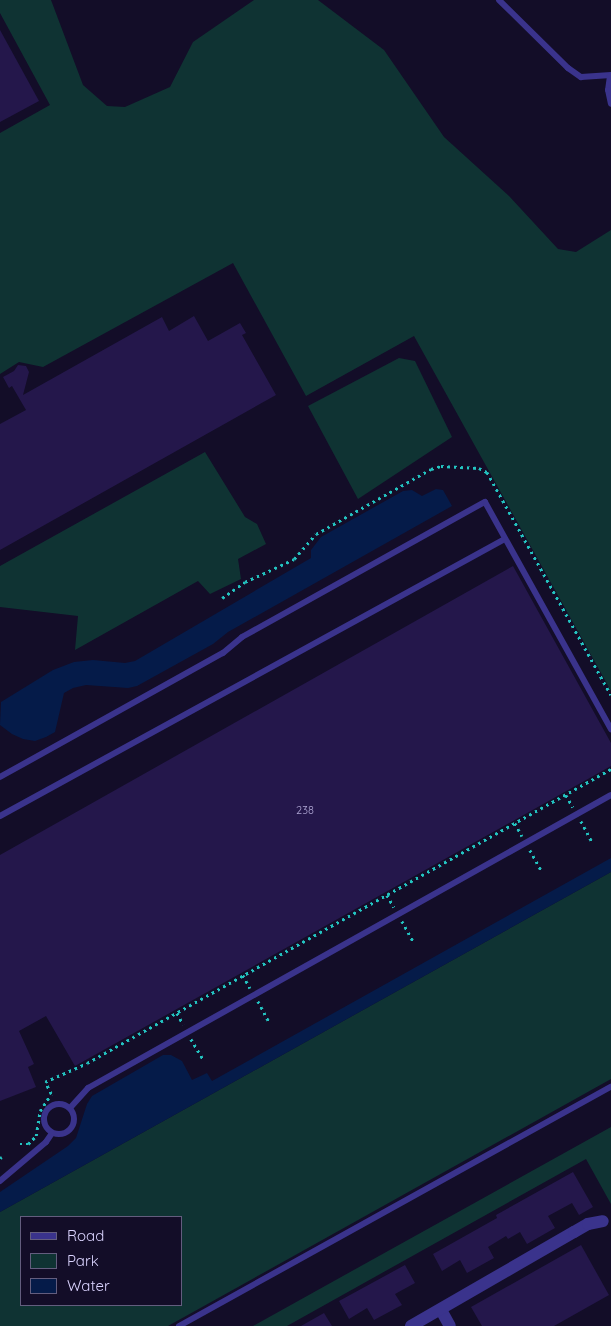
<!DOCTYPE html>
<html>
<head>
<meta charset="utf-8">
<style>
  body { margin:0 }
  #map { position:relative; width:611px; height:1326px; overflow:hidden; background:#130d28; font-family:Quicksand,sans-serif }
  div>[style] { position:absolute }
  .green>* { inset:0; background:#0f3333 }
  .water>* { inset:0; background:#051b49 }
  .building>* { inset:0; background:#24174b }
  .path>* { height:2.5px; margin-top:-1.25px; transform-origin:0; background:repeating-linear-gradient(90deg,#23c4c1 0 2.5px,transparent 0 6.5px) }
  .service>* { height:6px; margin:-3px; padding:0 3px; transform-origin:3px; border-radius:3px; background:#3a338c }
  .service>.ring { margin:-3px; padding:0; box-sizing:content-box; background:none; border:6px solid #3a338c; border-radius:50% }
  .minor>* { height:12px; margin:-6px; padding:0 6px; transform-origin:6px; border-radius:6px; background:#3a338c }
  span { translate:-50% -50%; white-space:nowrap; text-align:center; line-height:1.15; -webkit-text-stroke:5px #130d28; paint-order:stroke }
  .number-label { font-size:11px; color:#ada5d2 }
  .number-label span { -webkit-text-stroke-width:0 }
  .legend { position:absolute; left:20px; top:1216px; width:162px; height:90px; box-sizing:border-box; background:#130d28; border:1px solid #635d7e; margin:0; padding:6px 9px; list-style:none; font-size:15px; color:#dbd4ff }
  .legend li { display:flex; align-items:center; gap:10px; height:25px }
  .legend b { width:25px; border:1px solid #635d7e }
</style>
</head>
<body>
<div id="map">
  <div class="green">
    <div style="clip-path:polygon(0 0,51px 0,83px 85px,107px 106px,125px 107px,170px 87px,193px 42px,254px 0,318px 0,384px 50px,444px 137px,509px 196px,558px 249px,576px 252px,611px 230px,611px 691px,414px 336px,306px 396px,233px 263px,43px 367px,19px 362px,0 374px,0 133px,50px 105px,0 13px)"></div>
    <div style="clip-path:polygon(399px 358px,415px 361px,452px 437px,358px 499px,308px 406px)"></div>
    <div style="clip-path:polygon(205px 452px,245px 517px,257px 524px,266px 544px,238px 559px,241px 579px,210px 594px,198px 581px,75px 650px,78px 616px,0 607px,0 566px)"></div>
    <div style="clip-path:polygon(evenodd,611px 872px,611px 1079px,168px 1326px,0 1326px,0 1212px,611px 872px,21px 1217px,181px 1217px,181px 1305px,21px 1305px,21px 1217px)"></div>
    <div style="clip-path:polygon(611px 1127px,611px 1204px,586px 1159px,287px 1326px,253px 1326px)"></div>
  </div>
  <div class="water">
    <div style="clip-path:polygon(436px 489px,443px 490px,452px 506px,228px 632px,213px 644px,137px 686px,128px 688px,86px 685px,73px 688px,64px 693px,55px 732px,46px 737px,35px 741px,23px 739px,12px 734px,0 725px,1px 702px,53px 670px,74px 662px,93px 660px,125px 663px,135px 661px,311px 558px,311px 550px,321px 537px,403px 491px,412px 490px,422px 496px)"></div>
    <div style="clip-path:polygon(611px 858px,611px 872px,0 1212px,0 1192px,68px 1146px,76px 1138px,87px 1104px,92px 1096px,163px 1055px,171px 1055px,182px 1061px,192px 1080px,207px 1073px,212px 1081px)"></div>
  </div>
  <div class="building">
    <div style="clip-path:polygon(0 30px,39px 101px,0 122px)"></div>
    <div style="clip-path:polygon(194px 316px,208px 341px,240px 323px,246px 333px,242px 335px,276px 395px,0 550px,0 424px,26px 410px,12px 386px,9px 388px,3px 377px,14px 371px,18px 365px,26px 366px,29px 372px,23px 395px,162px 317px,169px 331px)"></div>
    <div style="clip-path:polygon(513px 566px,611px 743px,611px 766px,75px 1066px,46px 1016px,19px 1031px,34px 1064px,28px 1067px,36px 1087px,0 1101px,0 855px)"></div>
    <div style="clip-path:polygon(573px 1172px,593px 1207px,579px 1215px,572px 1203px,548px 1216px,555px 1228px,527px 1244px,520px 1232px,508px 1239px,506px 1236px,488px 1247px,494px 1258px,467px 1273px,460px 1260px,442px 1271px,433px 1254px,497px 1218px,496px 1215px)"></div>
    <div style="clip-path:polygon(581px 1245px,609px 1295px,554px 1326px,482px 1326px,471px 1307px)"></div>
    <div style="clip-path:polygon(405px 1265px,415px 1283px,395px 1294px,402px 1305px,374px 1320px,367px 1308px,349px 1319px,339px 1301px)"></div>
    <div style="clip-path:polygon(324px 1313px,332px 1326px,301px 1326px)"></div>
  </div>
  <div class="path">
    <div style="left:222px;top:598px;width:28px;rotate:-35deg"></div>
    <div style="left:245px;top:582px;width:54px;rotate:-25.1deg"></div>
    <div style="left:294px;top:559px;width:33px;rotate:-49deg"></div>
    <div style="left:316px;top:534px;width:132px;rotate:-29.5deg"></div>
    <div style="left:431px;top:469px;width:10px;rotate:-17deg"></div>
    <div style="left:441px;top:466px;width:38px;rotate:3deg"></div>
    <div style="left:479px;top:468px;width:9px;rotate:27deg"></div>
    <div style="left:487px;top:472px;width:255px;rotate:60.9deg"></div>
    <div style="left:566px;top:795px;width:14px;rotate:60deg"></div>
    <div style="left:581px;top:821px;width:24px;rotate:62deg"></div>
    <div style="left:515px;top:823px;width:15px;rotate:62deg"></div>
    <div style="left:530px;top:850px;width:23px;rotate:61deg"></div>
    <div style="left:387px;top:895px;width:14px;rotate:60deg"></div>
    <div style="left:402px;top:921px;width:23px;rotate:61deg"></div>
    <div style="left:243px;top:975px;width:15px;rotate:62deg"></div>
    <div style="left:258px;top:1001px;width:24px;rotate:62deg"></div>
    <div style="left:177px;top:1013px;width:13px;rotate:61deg"></div>
    <div style="left:191px;top:1039px;width:23px;rotate:59deg"></div>
    <div style="left:20px;top:1144px;width:8px"></div>
    <div style="left:28px;top:1144px;width:11px;rotate:-45deg"></div>
    <div style="left:36px;top:1136px;width:25px;rotate:-81deg"></div>
    <div style="left:40px;top:1111px;width:20px;rotate:-57deg"></div>
    <div style="left:51px;top:1094px;width:13px;rotate:-117deg"></div>
    <div style="left:45px;top:1082px;width:46px;rotate:-24.3deg"></div>
    <div style="left:87px;top:1063px;width:601px;rotate:-29.3deg"></div>
    <div style="left:0;top:1158px;width:2px;rotate:-27deg"></div>
  </div>
  <div class="service">
    <div style="left:499px;top:0;width:97px;rotate:44.6deg"></div>
    <div style="left:568px;top:68px;width:16px;rotate:35deg"></div>
    <div style="left:581px;top:77px;width:30px;rotate:-4deg"></div>
    <div style="left:610px;top:76px;width:14px;rotate:98deg"></div>
    <div style="left:608px;top:90px;width:14px;rotate:78deg"></div>
    <div style="left:0;top:777px;width:255px;rotate:-29.1deg"></div>
    <div style="left:223px;top:653px;width:25px;rotate:-40deg"></div>
    <div style="left:242px;top:637px;width:278px;rotate:-29.1deg"></div>
    <div style="left:485px;top:502px;width:260px;rotate:61deg"></div>
    <div style="left:0;top:816px;width:576px;rotate:-28.75deg"></div>
    <div class="ring" style="left:44px;top:1104px;width:24px;height:24px"></div>
    <div style="left:70px;top:1108px;width:27px;rotate:-48deg"></div>
    <div style="left:88px;top:1088px;width:599px;rotate:-29.26deg"></div>
    <div style="left:0;top:1181px;width:60px;rotate:-40.3deg"></div>
    <div style="left:46px;top:1142px;width:11px;rotate:-56deg"></div>
    <div style="left:179px;top:1326px;width:494px;rotate:-29deg"></div>
  </div>
  <div class="minor">
    <div style="left:441px;top:1310px;width:18px;rotate:61deg"></div>
    <div style="left:411px;top:1326px;width:188px;rotate:-30deg"></div>
    <div style="left:574px;top:1232px;width:16px;rotate:-30deg"></div>
    <div style="left:588px;top:1224px;width:15px;rotate:-11deg"></div>
  </div>
  <div class="number-label">
    <span style="left:305px;top:810px">238</span>
  </div>
  <ul class="legend">
  <li><b style="height:6px;background:#3a338c"></b>Road</li>
  <li><b style="height:14px;background:#0f3333"></b>Park</li>
  <li><b style="height:14px;background:#051b49"></b>Water</li>
  </ul>
</div>
</body>
</html>
